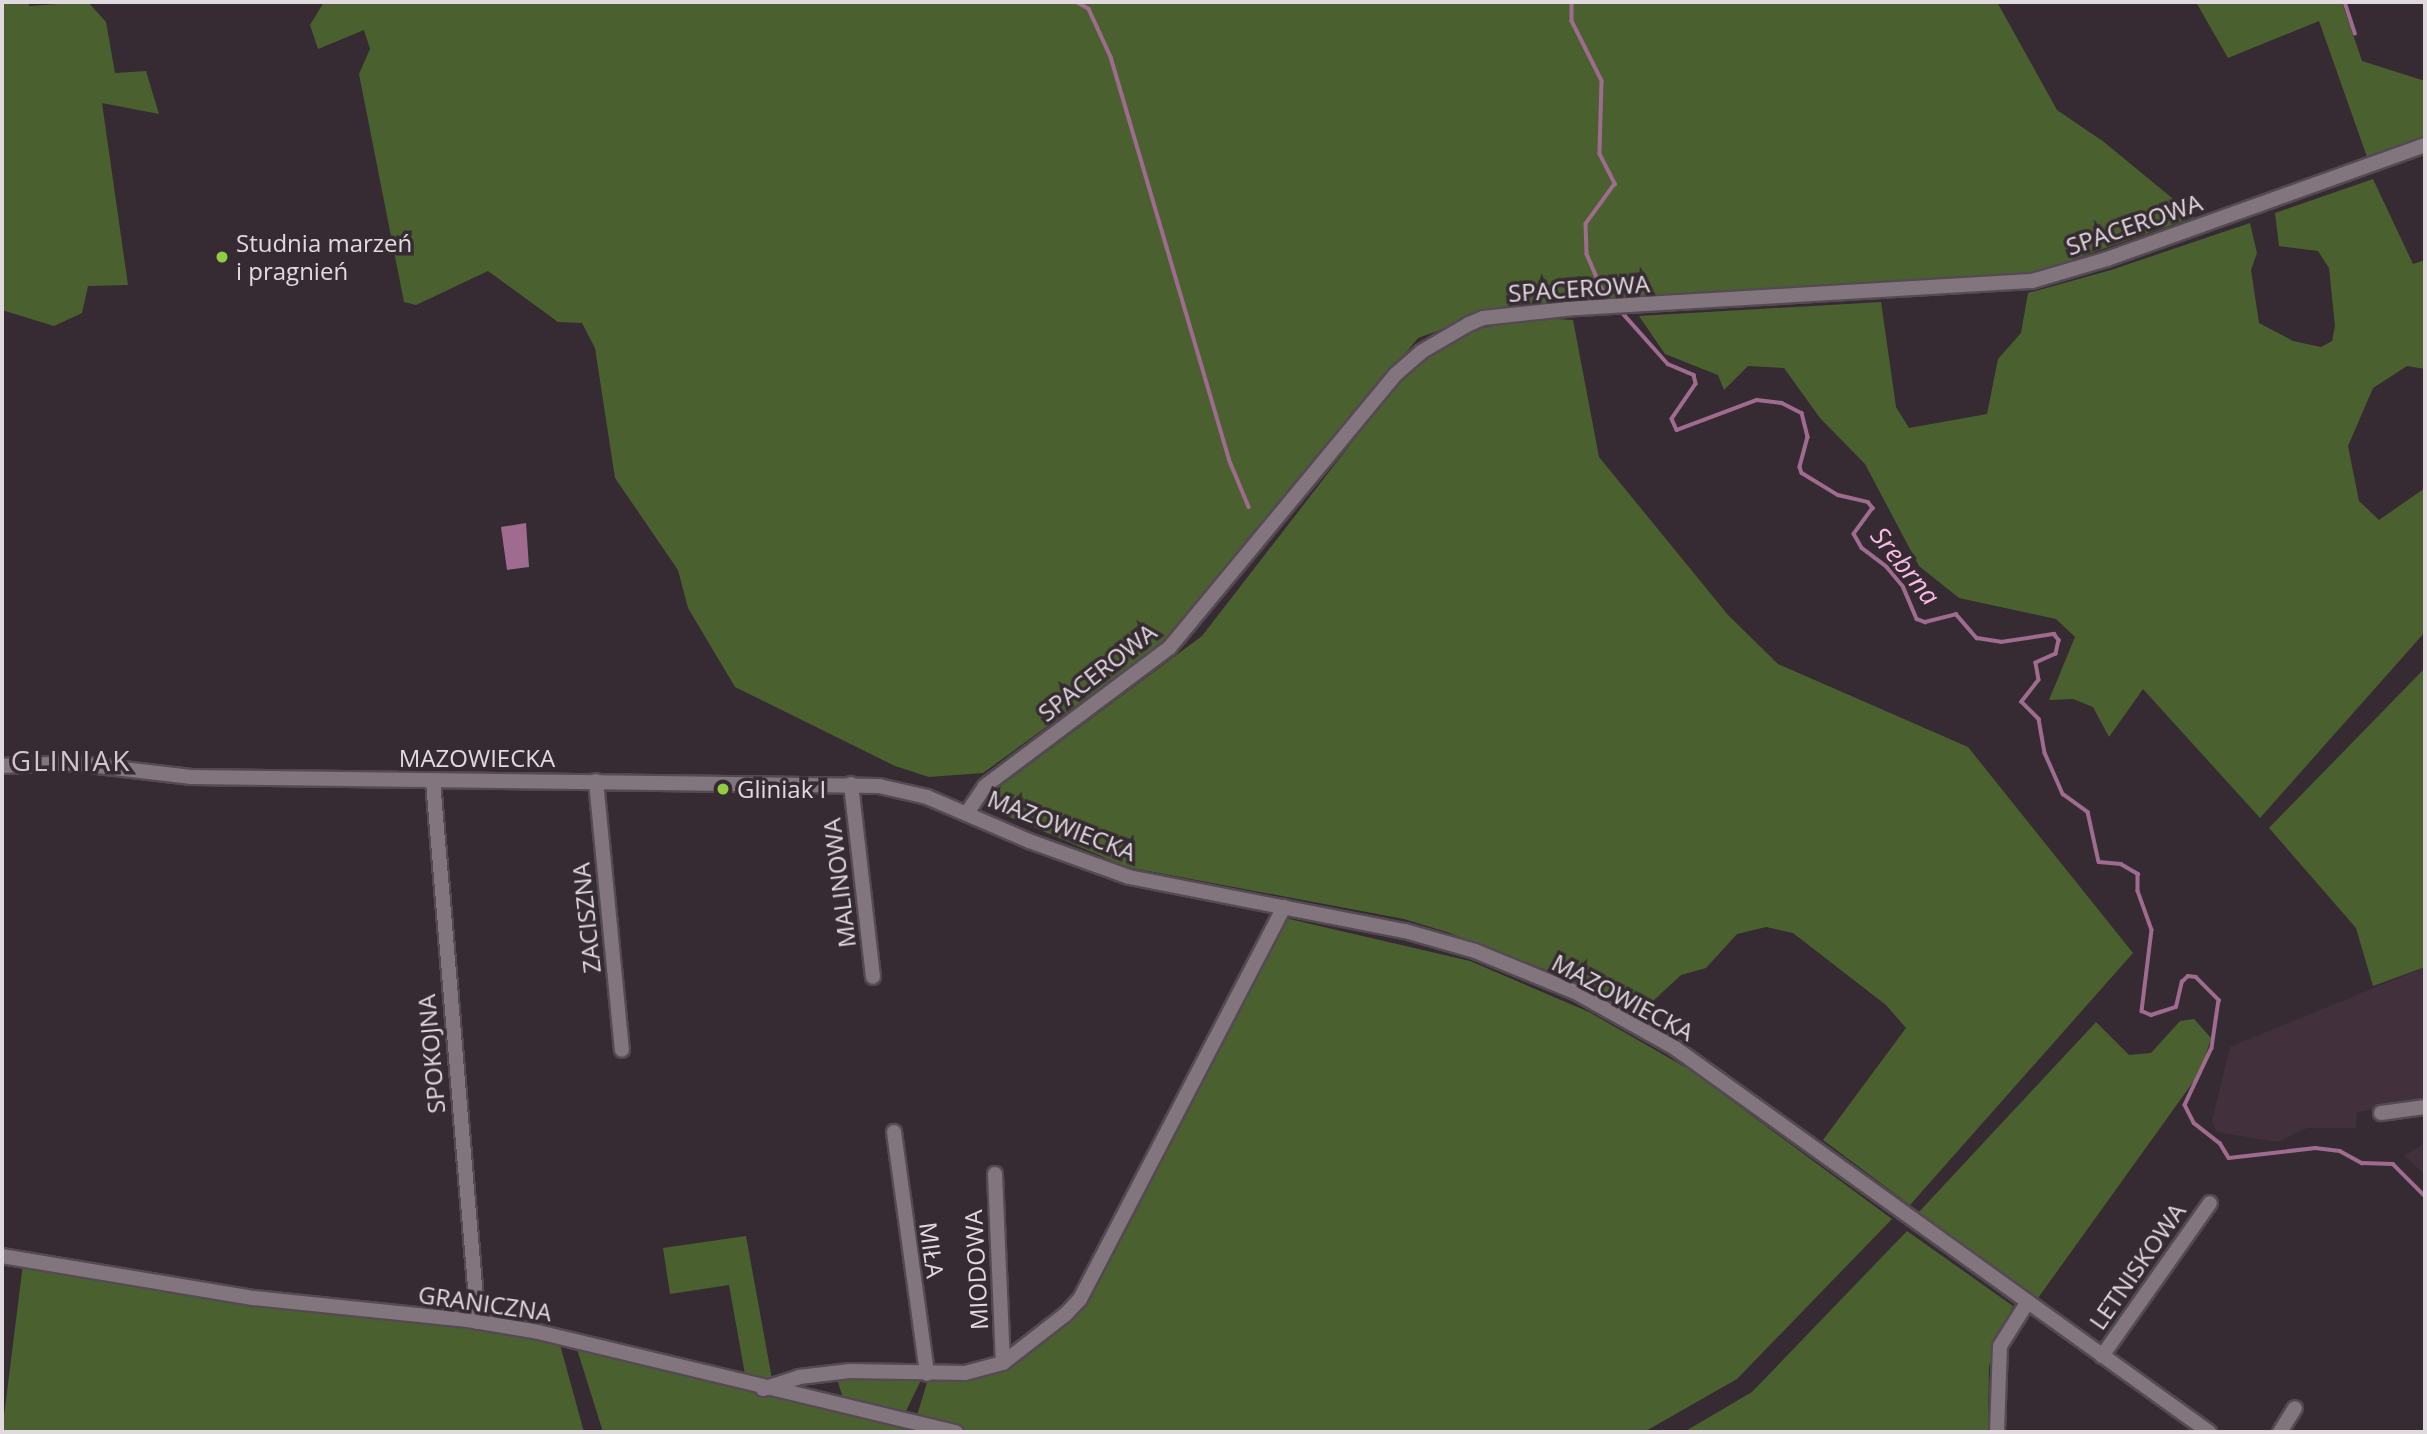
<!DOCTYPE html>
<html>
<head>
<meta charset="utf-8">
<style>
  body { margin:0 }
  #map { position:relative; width:2427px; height:1434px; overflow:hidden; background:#362b32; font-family:"Open Sans",sans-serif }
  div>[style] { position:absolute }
  .built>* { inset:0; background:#42313d }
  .forest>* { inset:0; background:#4a612f }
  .water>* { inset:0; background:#9f6c8f }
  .stream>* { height:3.5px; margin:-1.75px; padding:0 1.75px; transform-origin:1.75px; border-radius:1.75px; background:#9f6c8f }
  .roads { filter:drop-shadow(2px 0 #544a51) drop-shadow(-2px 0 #544a51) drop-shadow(0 2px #544a51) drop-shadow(0 -2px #544a51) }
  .street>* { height:14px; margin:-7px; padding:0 7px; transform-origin:7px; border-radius:7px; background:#82757e }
  .dots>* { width:19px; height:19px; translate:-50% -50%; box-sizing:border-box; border:4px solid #362b32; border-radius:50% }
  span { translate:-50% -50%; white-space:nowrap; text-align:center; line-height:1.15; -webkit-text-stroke:7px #362b32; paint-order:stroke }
  .street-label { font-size:24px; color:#e0d9de }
  .poi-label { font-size:24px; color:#e0d9de }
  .left { translate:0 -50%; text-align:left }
  .water-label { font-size:26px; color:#f9bbe5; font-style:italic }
  .quarter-label { font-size:28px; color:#d2c4cd; letter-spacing:2px }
  .frame { position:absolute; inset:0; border:4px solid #e0d9de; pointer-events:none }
</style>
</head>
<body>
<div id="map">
  <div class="built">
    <div style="clip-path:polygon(2425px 967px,2425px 1102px,2357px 1112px,2356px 1128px,2307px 1128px,2277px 1142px,2217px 1132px,2212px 1121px,2230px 1047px)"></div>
    <div style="clip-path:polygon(2425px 1143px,2425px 1175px,2404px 1156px)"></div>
  </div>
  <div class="forest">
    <div style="clip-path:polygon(2px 2px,29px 2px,29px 6px,88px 2px,106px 22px,115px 73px,146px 71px,159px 114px,102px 103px,128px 285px,88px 286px,82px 313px,54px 326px,2px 310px)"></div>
    <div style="clip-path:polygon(324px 2px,1997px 2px,2057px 110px,2104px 142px,2195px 217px,2031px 274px,1509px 305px,1418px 338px,1164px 642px,983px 773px,929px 777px,895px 766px,735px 687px,688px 608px,678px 570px,615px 478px,595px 348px,582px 323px,558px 322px,488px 271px,416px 305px,404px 302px,359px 74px,370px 49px,364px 30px,318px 49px,310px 25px)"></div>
    <div style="clip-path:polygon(2196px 2px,2342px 2px,2362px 61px,2425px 81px,2425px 139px,2367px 157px,2319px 21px,2228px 58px)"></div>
    <div style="clip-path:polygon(2373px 179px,2413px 264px,2425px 260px,2425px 369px,2407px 366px,2373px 388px,2348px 446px,2359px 501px,2379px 520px,2425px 488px,2425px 632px,2260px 818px,2143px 689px,2109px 737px,2093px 707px,2073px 699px,2049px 700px,2075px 637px,2056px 619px,1959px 598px,1919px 566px,1865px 464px,1820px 418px,1784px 368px,1748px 366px,1724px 390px,1718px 375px,1665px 354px,1639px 316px,1881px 302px,1896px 407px,1909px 428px,1987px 414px,1998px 359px,2021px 333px,2028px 293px,2111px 270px,2250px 223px,2257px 253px,2251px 270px,2259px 323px,2293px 341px,2321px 347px,2332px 341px,2335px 326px,2329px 268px,2318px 251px,2279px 246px,2275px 213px)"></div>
    <div style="clip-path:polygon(1538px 318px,1573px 320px,1599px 457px,1728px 615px,1778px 664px,1968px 747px,2133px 953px,1910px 1205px,1823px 1140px,1906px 1028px,1886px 1005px,1793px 933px,1766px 927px,1737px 934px,1706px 968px,1681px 975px,1641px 1012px,1581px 983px,1447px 932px,1404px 919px,1127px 867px,993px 810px,1001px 786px,1202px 636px,1404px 375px,1466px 331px)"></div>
    <div style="clip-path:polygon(2425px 668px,2425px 967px,2373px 986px,2356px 928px,2269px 828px)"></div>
    <div style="clip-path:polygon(1285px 918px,1470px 961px,1589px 1012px,1690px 1070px,1892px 1219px,1737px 1379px,1644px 1432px,962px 1432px,916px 1419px,928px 1379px,964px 1376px,1059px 1326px)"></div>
    <div style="clip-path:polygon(2194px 1019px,2211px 1038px,2201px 1071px,2038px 1298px,1918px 1213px,2096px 1022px,2129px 1055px,2151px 1053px,2180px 1021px)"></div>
    <div style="clip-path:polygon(1907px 1231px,2013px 1306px,1989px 1366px,1988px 1432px,1684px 1432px,1752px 1392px)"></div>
    <div style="clip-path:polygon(746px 1236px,772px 1379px,746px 1380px,729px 1285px,670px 1294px,663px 1248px)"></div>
    <div style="clip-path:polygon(23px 1264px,559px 1341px,584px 1432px,2px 1432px)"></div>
    <div style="clip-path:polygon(576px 1346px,749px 1390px,935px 1432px,603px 1432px)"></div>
    <div style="clip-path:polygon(836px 1376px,922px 1378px,906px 1411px,843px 1398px)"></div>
  </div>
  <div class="water">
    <div style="clip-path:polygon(526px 523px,529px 567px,507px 570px,501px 527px)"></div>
  </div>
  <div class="stream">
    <div style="left:1077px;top:2px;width:14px;rotate:30deg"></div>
    <div style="left:1089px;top:9px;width:53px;rotate:65.4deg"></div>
    <div style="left:1111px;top:57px;width:419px;rotate:73.6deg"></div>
    <div style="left:1229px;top:459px;width:52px;rotate:67.4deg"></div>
    <div style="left:1572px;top:2px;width:19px;rotate:90deg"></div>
    <div style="left:1572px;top:21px;width:67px;rotate:63.4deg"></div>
    <div style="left:1602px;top:81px;width:73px;rotate:91.6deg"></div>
    <div style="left:1600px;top:154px;width:34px;rotate:63deg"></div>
    <div style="left:1615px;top:184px;width:49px;rotate:125.9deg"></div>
    <div style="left:1586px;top:224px;width:30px;rotate:88deg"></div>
    <div style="left:1587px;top:254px;width:38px;rotate:67deg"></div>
    <div style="left:1602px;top:289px;width:16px;rotate:50deg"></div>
    <div style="left:2345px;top:2px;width:33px;rotate:72deg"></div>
    <div style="left:1619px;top:309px;width:74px;rotate:48.3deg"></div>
    <div style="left:1668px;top:364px;width:28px;rotate:23deg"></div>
    <div style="left:1694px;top:375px;width:9px;rotate:77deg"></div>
    <div style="left:1696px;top:384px;width:42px;rotate:124.4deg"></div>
    <div style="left:1672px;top:419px;width:12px;rotate:66deg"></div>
    <div style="left:1677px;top:430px;width:85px;rotate:-20.6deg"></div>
    <div style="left:1757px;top:400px;width:25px;rotate:7deg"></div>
    <div style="left:1782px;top:403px;width:22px;rotate:27deg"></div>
    <div style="left:1802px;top:413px;width:25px;rotate:76deg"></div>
    <div style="left:1808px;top:437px;width:31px;rotate:105deg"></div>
    <div style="left:1800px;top:467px;width:6px;rotate:72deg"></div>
    <div style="left:1802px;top:473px;width:42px;rotate:31.4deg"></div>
    <div style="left:1838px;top:495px;width:31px;rotate:13deg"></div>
    <div style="left:1868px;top:502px;width:8px;rotate:50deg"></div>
    <div style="left:1873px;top:508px;width:32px;rotate:126deg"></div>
    <div style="left:1854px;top:534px;width:16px;rotate:60deg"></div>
    <div style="left:1862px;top:548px;width:31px;rotate:37deg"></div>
    <div style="left:1887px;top:567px;width:25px;rotate:50deg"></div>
    <div style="left:1903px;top:586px;width:36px;rotate:67deg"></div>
    <div style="left:1917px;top:619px;width:9px;rotate:21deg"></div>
    <div style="left:1925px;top:622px;width:32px;rotate:-14deg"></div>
    <div style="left:1956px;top:614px;width:32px;rotate:49deg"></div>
    <div style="left:1977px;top:638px;width:24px;rotate:9deg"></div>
    <div style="left:2001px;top:642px;width:54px;rotate:-8.6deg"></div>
    <div style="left:2054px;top:634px;width:8px;rotate:50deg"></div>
    <div style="left:2059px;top:640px;width:14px;rotate:102deg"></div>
    <div style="left:2056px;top:654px;width:22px;rotate:156deg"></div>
    <div style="left:2036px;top:663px;width:17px;rotate:80deg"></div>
    <div style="left:2039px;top:680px;width:28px;rotate:128deg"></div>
    <div style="left:2022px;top:702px;width:24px;rotate:45deg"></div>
    <div style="left:2039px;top:719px;width:35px;rotate:80deg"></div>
    <div style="left:2045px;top:753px;width:45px;rotate:66.3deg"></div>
    <div style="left:2063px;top:794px;width:31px;rotate:36deg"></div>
    <div style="left:2088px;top:812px;width:51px;rotate:77.6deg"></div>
    <div style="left:2099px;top:862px;width:22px;rotate:5deg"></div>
    <div style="left:2121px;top:864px;width:20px;rotate:30deg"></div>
    <div style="left:2138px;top:874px;width:17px;rotate:90deg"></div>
    <div style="left:2138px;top:891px;width:41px;rotate:70.3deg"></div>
    <div style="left:2152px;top:930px;width:82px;rotate:97deg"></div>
    <div style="left:2142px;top:1011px;width:10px;rotate:24deg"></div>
    <div style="left:2151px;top:1015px;width:26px;rotate:-18deg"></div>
    <div style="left:2176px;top:1007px;width:26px;rotate:-77deg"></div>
    <div style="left:2182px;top:982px;width:8px;rotate:-45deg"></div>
    <div style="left:2188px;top:976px;width:8px;rotate:7deg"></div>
    <div style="left:2196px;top:977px;width:33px;rotate:45deg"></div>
    <div style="left:2219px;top:1000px;width:49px;rotate:98.3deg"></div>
    <div style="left:2212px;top:1048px;width:63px;rotate:115.3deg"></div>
    <div style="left:2185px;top:1105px;width:20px;rotate:63deg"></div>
    <div style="left:2194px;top:1123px;width:33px;rotate:38deg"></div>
    <div style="left:2220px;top:1143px;width:17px;rotate:59deg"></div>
    <div style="left:2229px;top:1158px;width:87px;rotate:-6.6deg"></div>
    <div style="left:2315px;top:1148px;width:25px;rotate:7deg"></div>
    <div style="left:2340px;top:1151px;width:25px;rotate:29deg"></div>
    <div style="left:2362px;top:1163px;width:31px;rotate:2deg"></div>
    <div style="left:2393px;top:1164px;width:45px;rotate:45deg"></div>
  </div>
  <div class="roads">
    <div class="street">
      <div style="left:2px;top:766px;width:70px;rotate:-2.5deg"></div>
      <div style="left:72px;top:763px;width:120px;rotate:6.7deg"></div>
      <div style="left:191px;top:777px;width:688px;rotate:0.75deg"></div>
      <div style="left:879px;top:786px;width:49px;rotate:12.9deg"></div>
      <div style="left:927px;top:797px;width:111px;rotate:23.3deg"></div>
      <div style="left:1029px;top:841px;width:106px;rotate:19.8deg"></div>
      <div style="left:1129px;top:877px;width:281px;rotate:11.1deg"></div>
      <div style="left:1405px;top:931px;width:73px;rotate:15.9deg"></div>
      <div style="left:1475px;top:951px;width:108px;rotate:22.3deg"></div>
      <div style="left:1575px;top:992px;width:115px;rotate:29.2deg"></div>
      <div style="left:1675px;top:1048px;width:658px;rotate:35.72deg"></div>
      <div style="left:433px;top:781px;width:543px;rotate:85.25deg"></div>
      <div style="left:596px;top:781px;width:270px;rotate:84.5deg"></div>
      <div style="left:851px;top:784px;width:194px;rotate:83.5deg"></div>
      <div style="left:967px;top:813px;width:32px;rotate:-56deg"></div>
      <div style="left:985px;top:786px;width:231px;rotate:-36.9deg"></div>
      <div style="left:1170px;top:647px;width:354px;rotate:-50.4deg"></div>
      <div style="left:1396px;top:374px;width:33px;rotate:-41deg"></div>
      <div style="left:1421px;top:352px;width:56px;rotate:-30.3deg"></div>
      <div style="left:1469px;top:324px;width:15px;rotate:-23deg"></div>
      <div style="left:1483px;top:318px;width:95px;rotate:-6.1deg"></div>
      <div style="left:1577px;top:308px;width:456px;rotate:-3.4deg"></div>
      <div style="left:2032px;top:281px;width:78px;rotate:-16.3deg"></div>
      <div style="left:2107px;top:259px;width:338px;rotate:-19.7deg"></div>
      <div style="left:2381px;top:1113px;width:44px;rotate:-7.8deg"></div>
      <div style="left:894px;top:1132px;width:244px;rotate:82.2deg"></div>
      <div style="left:995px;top:1174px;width:189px;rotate:87.6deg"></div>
      <div style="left:2px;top:1256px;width:255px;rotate:9.5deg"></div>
      <div style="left:254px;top:1298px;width:215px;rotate:5.9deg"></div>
      <div style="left:468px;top:1320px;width:71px;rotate:9.7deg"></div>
      <div style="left:538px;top:1332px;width:430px;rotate:13.5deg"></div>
      <div style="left:2102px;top:1356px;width:187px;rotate:-54.8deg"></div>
      <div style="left:763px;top:1389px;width:38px;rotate:-18deg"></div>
      <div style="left:799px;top:1377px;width:51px;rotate:-6.7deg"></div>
      <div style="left:850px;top:1371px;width:115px;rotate:1deg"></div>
      <div style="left:965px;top:1373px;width:39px;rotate:-15deg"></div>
      <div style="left:1003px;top:1363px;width:80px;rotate:-37.9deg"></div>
      <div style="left:1066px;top:1314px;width:21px;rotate:-47deg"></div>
      <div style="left:1080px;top:1299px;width:442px;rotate:-62.5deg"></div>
      <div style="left:1997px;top:1432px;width:86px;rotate:-88deg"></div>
      <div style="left:2000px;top:1346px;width:51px;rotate:-57.9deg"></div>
      <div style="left:2280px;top:1432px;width:28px;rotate:-58deg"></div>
    </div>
  </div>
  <div class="dots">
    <div style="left:222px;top:257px;background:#91cd40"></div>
    <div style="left:723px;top:789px;background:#91cd40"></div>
  </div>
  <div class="street-label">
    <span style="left:2134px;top:224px;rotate:-19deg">SPACEROWA</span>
    <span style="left:1579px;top:288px;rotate:-4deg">SPACEROWA</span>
    <span style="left:1097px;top:672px;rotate:-38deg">SPACEROWA</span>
    <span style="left:477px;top:758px">MAZOWIECKA</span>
    <span style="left:1062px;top:825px;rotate:21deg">MAZOWIECKA</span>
    <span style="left:839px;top:883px;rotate:-97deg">MALINOWA</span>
    <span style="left:586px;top:918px;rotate:-96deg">ZACISZNA</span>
    <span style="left:1623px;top:997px;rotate:28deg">MAZOWIECKA</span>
    <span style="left:431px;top:1054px;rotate:-95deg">SPOKOJNA</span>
    <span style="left:932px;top:1250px;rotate:82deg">MIŁA</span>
    <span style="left:2137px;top:1266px;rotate:-55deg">LETNISKOWA</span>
    <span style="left:976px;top:1270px;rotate:-93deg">MIODOWA</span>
    <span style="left:485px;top:1303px;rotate:8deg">GRANICZNA</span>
  </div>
  <div class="poi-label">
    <span class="left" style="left:236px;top:257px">Studnia marzeń<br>i pragnień</span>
    <span class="left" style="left:737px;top:789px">Gliniak I</span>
  </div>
  <div class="water-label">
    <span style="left:1905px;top:566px;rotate:51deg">Srebrna</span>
  </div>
  <div class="quarter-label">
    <span style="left:71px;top:760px">GLINIAK</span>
  </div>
  <div class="frame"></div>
</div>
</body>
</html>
